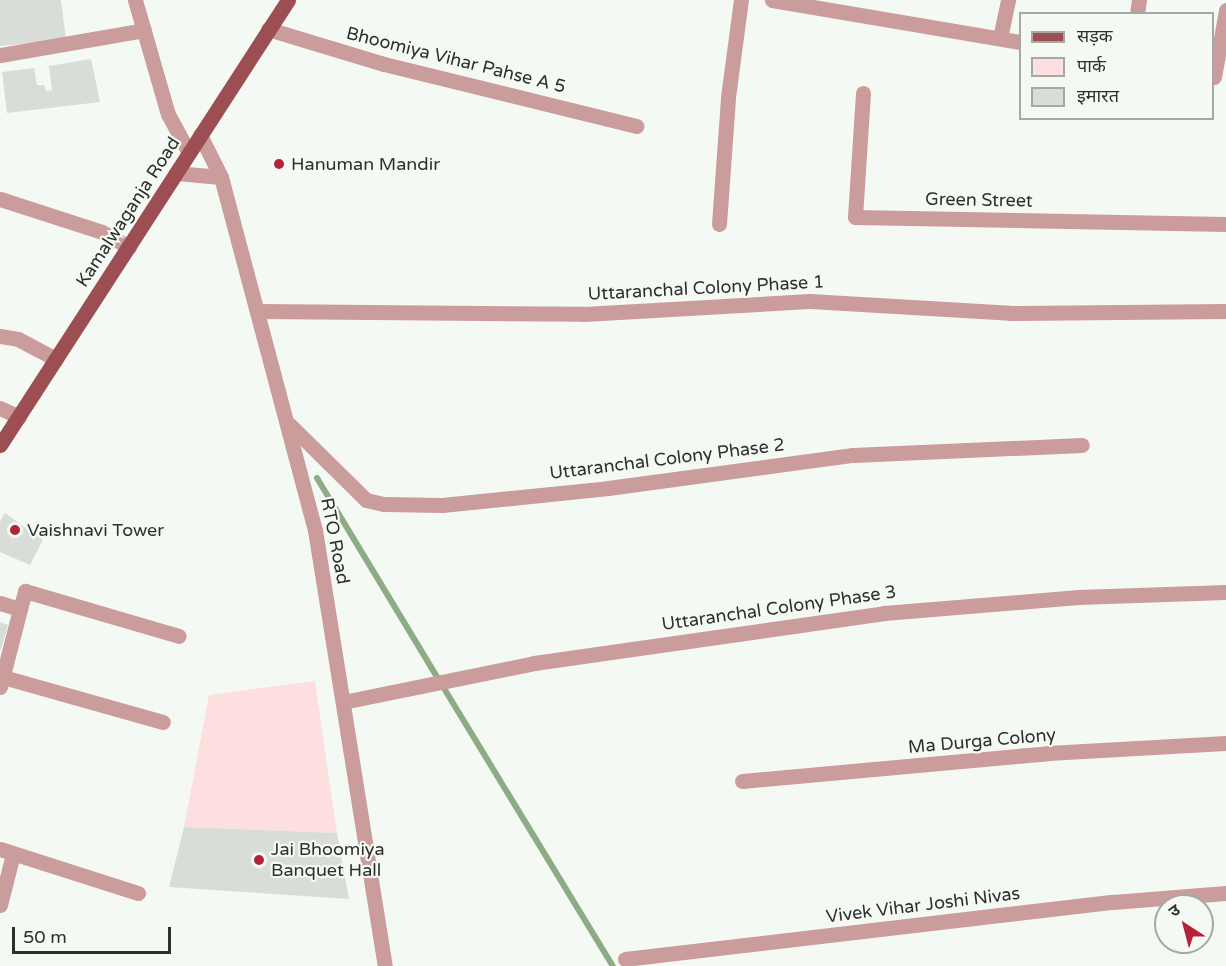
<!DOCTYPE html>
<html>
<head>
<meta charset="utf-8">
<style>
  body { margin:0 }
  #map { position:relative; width:1226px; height:966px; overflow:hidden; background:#f4faf3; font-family:"Varela Round","Noto Sans Devanagari",sans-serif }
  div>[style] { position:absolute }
  .green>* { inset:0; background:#fcdfde }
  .stream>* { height:6px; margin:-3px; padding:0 3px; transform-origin:3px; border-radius:3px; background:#8dab85 }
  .building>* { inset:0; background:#d8ded7 }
  .minor>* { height:15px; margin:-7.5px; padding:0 7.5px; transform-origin:7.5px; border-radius:7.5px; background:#cb9c9c }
  .major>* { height:15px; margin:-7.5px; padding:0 7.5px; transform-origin:7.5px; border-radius:7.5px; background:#9d4e52 }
  .dots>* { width:16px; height:16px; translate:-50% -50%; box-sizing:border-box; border:3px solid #f4faf3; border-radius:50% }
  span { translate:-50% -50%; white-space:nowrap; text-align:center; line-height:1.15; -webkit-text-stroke:4.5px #f4faf3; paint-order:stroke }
  .street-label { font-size:18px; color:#2e302e }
  .poi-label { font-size:18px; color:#2e302e }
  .left { translate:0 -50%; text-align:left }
  .legend { position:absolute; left:1019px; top:12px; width:195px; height:108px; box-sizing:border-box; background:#f4faf3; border:2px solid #a5a9a4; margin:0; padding:8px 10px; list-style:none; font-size:18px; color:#2e302e }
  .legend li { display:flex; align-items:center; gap:12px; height:30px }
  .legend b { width:30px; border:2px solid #a5a9a4 }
  .north { position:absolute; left:1154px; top:894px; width:60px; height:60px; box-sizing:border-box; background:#f4faf3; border:2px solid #a5a9a4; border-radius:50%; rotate:324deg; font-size:16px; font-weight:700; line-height:24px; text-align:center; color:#2e302e }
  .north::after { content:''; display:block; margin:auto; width:21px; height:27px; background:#b4223a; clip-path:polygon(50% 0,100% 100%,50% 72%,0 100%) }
  .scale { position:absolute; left:12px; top:927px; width:159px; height:27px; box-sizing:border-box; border:3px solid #2e302e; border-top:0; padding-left:8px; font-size:18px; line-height:21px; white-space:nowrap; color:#2e302e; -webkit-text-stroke:4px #f4faf3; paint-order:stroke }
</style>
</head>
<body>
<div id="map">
  <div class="green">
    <div style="clip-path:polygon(315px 681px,337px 833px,184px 827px,209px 695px)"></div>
  </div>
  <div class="stream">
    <div style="left:317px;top:478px;width:232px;rotate:58.9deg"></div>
    <div style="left:445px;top:690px;width:323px;rotate:58.7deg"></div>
  </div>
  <div class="building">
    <div style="clip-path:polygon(0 0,61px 0,66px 40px,0 46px)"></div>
    <div style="clip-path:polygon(91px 59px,100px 102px,7px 113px,2px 72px,34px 68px,37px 85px,44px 85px,46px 91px,52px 90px,49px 66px)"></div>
    <div style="clip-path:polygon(5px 513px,43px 540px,30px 565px,0 552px,0 521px)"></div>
    <div style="clip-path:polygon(0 622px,8px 625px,1px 650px,0 650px)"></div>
    <div style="clip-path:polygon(184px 827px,337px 833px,349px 899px,169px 887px)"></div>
  </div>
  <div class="minor">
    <div style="left:135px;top:0;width:119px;rotate:73.9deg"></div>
    <div style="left:168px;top:114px;width:44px;rotate:61.7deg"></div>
    <div style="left:772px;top:0;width:252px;rotate:9.6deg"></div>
    <div style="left:1137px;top:14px;width:14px;rotate:-82deg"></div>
    <div style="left:268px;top:29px;width:121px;rotate:16.8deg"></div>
    <div style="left:384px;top:64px;width:260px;rotate:13.8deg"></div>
    <div style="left:1000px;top:38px;width:39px;rotate:-78deg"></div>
    <div style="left:0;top:55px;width:146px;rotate:-9.8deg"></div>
    <div style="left:1214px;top:77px;width:68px;rotate:-79.8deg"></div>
    <div style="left:863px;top:93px;width:124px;rotate:93.7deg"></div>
    <div style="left:855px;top:217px;width:371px;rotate:1.1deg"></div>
    <div style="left:200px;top:135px;width:47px;rotate:63.4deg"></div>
    <div style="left:221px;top:177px;width:365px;rotate:75.1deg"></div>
    <div style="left:315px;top:530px;width:442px;rotate:80.9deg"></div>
    <div style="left:176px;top:173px;width:45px;rotate:5.1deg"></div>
    <div style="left:0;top:199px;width:107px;rotate:17.9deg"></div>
    <div style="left:102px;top:232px;width:31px;rotate:29deg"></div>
    <div style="left:719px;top:224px;width:127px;rotate:-85.9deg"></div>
    <div style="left:728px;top:97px;width:98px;rotate:-82.4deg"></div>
    <div style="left:259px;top:311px;width:325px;rotate:0.5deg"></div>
    <div style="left:584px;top:314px;width:226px;rotate:-3.3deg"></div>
    <div style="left:810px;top:301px;width:200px;rotate:3.4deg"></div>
    <div style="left:1010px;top:313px;width:216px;rotate:-0.5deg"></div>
    <div style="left:0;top:336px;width:18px;rotate:9deg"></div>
    <div style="left:18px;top:339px;width:43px;rotate:27.8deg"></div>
    <div style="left:0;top:408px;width:21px;rotate:25deg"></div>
    <div style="left:290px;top:425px;width:107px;rotate:44.6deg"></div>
    <div style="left:366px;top:500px;width:18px;rotate:13deg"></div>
    <div style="left:384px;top:504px;width:58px;rotate:1deg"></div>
    <div style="left:442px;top:505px;width:167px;rotate:-5.8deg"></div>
    <div style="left:608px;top:488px;width:247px;rotate:-7.7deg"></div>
    <div style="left:853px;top:455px;width:229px;rotate:-2.5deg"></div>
    <div style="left:0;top:603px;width:21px;rotate:17deg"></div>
    <div style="left:20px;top:609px;width:19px;rotate:-74deg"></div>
    <div style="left:25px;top:591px;width:160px;rotate:16.3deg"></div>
    <div style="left:3px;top:677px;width:166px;rotate:15.7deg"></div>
    <div style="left:0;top:687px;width:81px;rotate:-75.6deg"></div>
    <div style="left:343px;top:702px;width:195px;rotate:-11.5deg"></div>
    <div style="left:534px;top:663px;width:354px;rotate:-8.1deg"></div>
    <div style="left:884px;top:613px;width:195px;rotate:-4.7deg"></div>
    <div style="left:1078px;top:597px;width:148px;rotate:-1.9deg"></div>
    <div style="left:742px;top:781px;width:307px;rotate:-5.2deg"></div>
    <div style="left:1048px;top:753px;width:178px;rotate:-3.2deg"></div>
    <div style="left:0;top:849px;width:145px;rotate:17.7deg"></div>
    <div style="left:0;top:905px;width:53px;rotate:-75.7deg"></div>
    <div style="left:625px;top:959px;width:491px;rotate:-6.7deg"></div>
    <div style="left:1113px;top:902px;width:113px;rotate:-4.6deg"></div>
  </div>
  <div class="major">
    <div style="left:0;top:445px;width:530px;rotate:-57.09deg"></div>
  </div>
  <div class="dots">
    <div style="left:279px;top:164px;background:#b4223a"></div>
    <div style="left:15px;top:530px;background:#b4223a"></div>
    <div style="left:259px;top:860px;background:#b4223a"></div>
  </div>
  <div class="street-label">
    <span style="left:456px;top:60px;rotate:14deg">Bhoomiya Vihar Pahse A 5</span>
    <span style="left:979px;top:200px;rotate:1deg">Green Street</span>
    <span style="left:128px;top:212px;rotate:-57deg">Kamalwaganja Road</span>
    <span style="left:706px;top:288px;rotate:-3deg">Uttaranchal Colony Phase 1</span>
    <span style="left:667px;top:459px;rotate:-7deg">Uttaranchal Colony Phase 2</span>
    <span style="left:335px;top:541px;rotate:79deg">RTO Road</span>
    <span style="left:779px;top:608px;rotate:-8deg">Uttaranchal Colony Phase 3</span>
    <span style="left:982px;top:741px;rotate:-5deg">Ma Durga Colony</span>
    <span style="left:923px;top:905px;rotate:-7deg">Vivek Vihar Joshi Nivas</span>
  </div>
  <div class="poi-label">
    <span class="left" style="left:291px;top:164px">Hanuman Mandir</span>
    <span class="left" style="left:27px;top:530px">Vaishnavi Tower</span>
    <span class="left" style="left:271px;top:860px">Jai Bhoomiya<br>Banquet Hall</span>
  </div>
  <ul class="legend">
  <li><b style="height:8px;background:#9d4e52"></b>सड़क</li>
  <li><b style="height:16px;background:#fcdfde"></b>पार्क</li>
  <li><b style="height:16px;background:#d8ded7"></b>इमारत</li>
  </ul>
  <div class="north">उ</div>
  <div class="scale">50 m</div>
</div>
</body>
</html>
